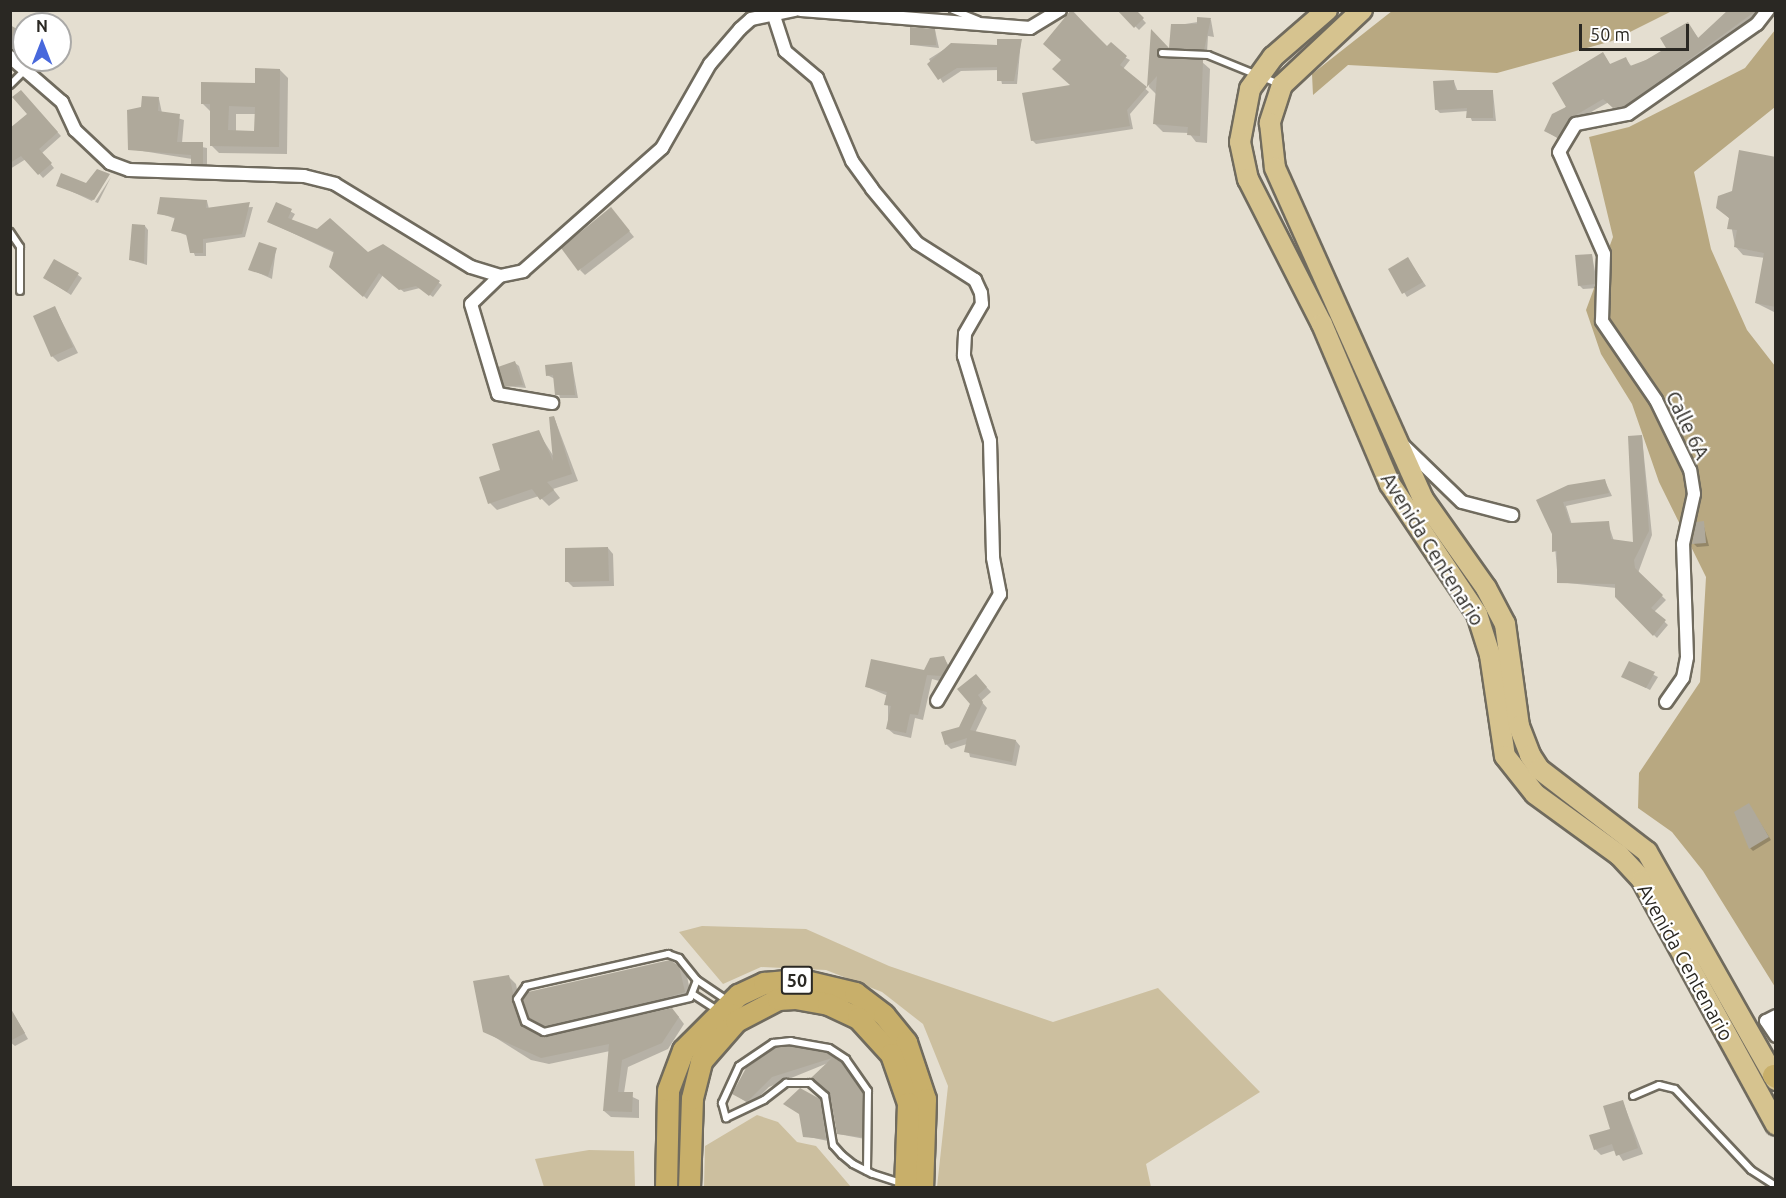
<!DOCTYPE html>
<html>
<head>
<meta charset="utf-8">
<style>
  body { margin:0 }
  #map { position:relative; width:1786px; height:1198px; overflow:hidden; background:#e4ded0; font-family:Ubuntu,sans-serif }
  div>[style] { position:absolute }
  .green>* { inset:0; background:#ccbf9f }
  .forest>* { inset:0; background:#b8a881 }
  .shadow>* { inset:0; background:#0003 }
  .building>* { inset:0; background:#afa99b }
  .roads { filter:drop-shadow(2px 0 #706b5e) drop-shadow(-2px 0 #706b5e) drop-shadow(0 2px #706b5e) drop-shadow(0 -2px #706b5e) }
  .service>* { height:6px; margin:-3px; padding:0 3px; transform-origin:3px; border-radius:3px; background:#fff }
  .minor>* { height:12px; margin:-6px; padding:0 6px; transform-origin:6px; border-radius:6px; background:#fff }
  .primary>* { height:20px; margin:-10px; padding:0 10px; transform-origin:10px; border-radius:10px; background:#d6c38f }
  .trunk>* { height:21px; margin:-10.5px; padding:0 10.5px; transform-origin:10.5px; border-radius:10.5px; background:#c8af6a }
  span { translate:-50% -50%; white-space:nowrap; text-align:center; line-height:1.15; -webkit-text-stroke:4.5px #fff; paint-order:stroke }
  .shield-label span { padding:2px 4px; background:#fff; border:2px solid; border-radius:4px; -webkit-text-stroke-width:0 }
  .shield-label { font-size:18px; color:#2a2823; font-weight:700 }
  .street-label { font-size:20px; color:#2a2823 }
  .frame { position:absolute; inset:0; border:12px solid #2a2823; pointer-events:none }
  .north { position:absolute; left:12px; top:12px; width:60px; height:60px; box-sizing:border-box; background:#fff; border:2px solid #aaa9a7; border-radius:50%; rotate:0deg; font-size:16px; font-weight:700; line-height:24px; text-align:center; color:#2a2823 }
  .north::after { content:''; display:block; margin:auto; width:21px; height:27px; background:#4868dc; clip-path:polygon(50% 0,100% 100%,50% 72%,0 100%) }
  .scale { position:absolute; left:1579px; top:24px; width:110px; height:27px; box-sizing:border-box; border:3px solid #2a2823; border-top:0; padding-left:8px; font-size:18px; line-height:21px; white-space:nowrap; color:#2a2823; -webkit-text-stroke:4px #fff; paint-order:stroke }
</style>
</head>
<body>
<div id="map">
  <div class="green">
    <div style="clip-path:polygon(702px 926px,806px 929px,889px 966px,1053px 1022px,1158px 988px,1260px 1092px,1146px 1164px,1151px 1187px,937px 1187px,948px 1086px,923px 1024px,882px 992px,826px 970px,761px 967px,723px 984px,679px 932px)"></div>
    <div style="clip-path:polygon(757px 1115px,778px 1122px,797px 1142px,816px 1146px,851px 1187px,704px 1187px,705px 1146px)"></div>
    <div style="clip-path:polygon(589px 1150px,634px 1151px,635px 1187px,544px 1187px,535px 1159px)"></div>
  </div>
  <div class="forest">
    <div style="clip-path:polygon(1392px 11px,1392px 10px,1672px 11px,1612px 41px,1497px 73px,1348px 65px,1313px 95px,1312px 74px)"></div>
    <div style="clip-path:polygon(1775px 30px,1775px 107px,1694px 172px,1711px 249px,1747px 330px,1775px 366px,1775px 987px,1703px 871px,1672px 832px,1638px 808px,1639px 773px,1700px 682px,1706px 577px,1659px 482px,1632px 404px,1601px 354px,1586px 310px,1613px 237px,1589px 137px,1629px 127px,1745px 68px)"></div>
  </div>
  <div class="shadow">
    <div style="clip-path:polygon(1119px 10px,1134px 10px,1146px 23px,1139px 30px)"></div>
    <div style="clip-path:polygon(1732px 10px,1764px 10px,1629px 110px,1619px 112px,1609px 102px,1575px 121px,1562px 141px,1546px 131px,1606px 58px,1611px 66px,1626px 59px,1632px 67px,1668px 49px,1688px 24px,1699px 39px)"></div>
    <div style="clip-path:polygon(1073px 11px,1107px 48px,1130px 60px,1123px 69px,1149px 92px,1130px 114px,1133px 129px,1036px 144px,1032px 140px,1073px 86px,1063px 60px,1046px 44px)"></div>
    <div style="clip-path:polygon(1211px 20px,1214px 37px,1208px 36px,1207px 53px,1166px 56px,1202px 62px,1210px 69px,1207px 143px,1196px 142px,1189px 133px,1163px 132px,1155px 124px,1157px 95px,1149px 87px,1153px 33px,1170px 51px,1172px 26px)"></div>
    <div style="clip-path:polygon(10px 26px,24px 35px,18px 52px,10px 49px)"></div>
    <div style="clip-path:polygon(935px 30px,939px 48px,912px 45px)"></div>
    <div style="clip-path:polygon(1021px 40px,1017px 84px,1002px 84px,999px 70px,961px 71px,943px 83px,929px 59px,951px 45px,999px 47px)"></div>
    <div style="clip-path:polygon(evenodd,280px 70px,288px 78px,287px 154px,219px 153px,211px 145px,210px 111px,202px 103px,256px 85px,280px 70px,236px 114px,256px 114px,256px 132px,236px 132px,236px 114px)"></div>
    <div style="clip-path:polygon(1454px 82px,1458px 92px,1493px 92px,1496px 121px,1472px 121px,1468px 111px,1440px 113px,1436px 109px)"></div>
    <div style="clip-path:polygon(21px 92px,61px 136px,42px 153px,54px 168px,43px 178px,26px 159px,10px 169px,10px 130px,29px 114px)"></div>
    <div style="clip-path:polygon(159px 99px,162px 113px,184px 120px,182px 143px,207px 148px,207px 168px,197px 168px,192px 159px,130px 149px,142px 108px)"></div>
    <div style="clip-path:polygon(1776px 158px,1776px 313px,1756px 303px,1765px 258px,1743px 255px,1735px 246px,1730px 219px,1718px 207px)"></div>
    <div style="clip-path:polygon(108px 175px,92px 201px,58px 185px,87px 184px)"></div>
    <div style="clip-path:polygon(111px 177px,98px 203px,95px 202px)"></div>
    <div style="clip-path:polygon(207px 201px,209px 209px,253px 207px,245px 237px,206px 243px,206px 256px,195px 256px,188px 236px,173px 230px,176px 219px,159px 213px)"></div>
    <div style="clip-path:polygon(277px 204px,295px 214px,291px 221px,368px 254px,383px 245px,442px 285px,433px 297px,420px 288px,404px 292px,383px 275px,367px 299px,330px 266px,335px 253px,269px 222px)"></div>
    <div style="clip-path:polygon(616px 215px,634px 237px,585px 275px,580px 270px)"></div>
    <div style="clip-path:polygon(145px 226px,148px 230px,147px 265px,131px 260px)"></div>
    <div style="clip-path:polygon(276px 249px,272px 279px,250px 269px)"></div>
    <div style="clip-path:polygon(1592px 255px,1598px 288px,1583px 289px,1579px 285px)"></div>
    <div style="clip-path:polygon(1408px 259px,1426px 286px,1407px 297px,1390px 270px)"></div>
    <div style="clip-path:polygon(78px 275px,82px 278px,71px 295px,45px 278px)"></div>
    <div style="clip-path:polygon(55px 308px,78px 353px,58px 362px,52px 356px)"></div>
    <div style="clip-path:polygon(515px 363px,519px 366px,526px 388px,506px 386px)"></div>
    <div style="clip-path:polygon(572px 364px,578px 398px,560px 398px,555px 379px,547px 375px)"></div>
    <div style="clip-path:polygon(554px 417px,578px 481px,553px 489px,560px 498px,549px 506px,539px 496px,497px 510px,490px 503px,501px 471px,538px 432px,554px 457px)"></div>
    <div style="clip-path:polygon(1642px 437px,1652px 535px,1638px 573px,1666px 600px,1654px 612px,1668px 625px,1657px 638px,1616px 597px,1616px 588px,1558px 582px,1554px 534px,1538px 500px,1605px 481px,1612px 496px,1566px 506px,1572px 525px,1608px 523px,1614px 541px,1635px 544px)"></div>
    <div style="clip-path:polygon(1703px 523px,1709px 546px,1697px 547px,1694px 544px)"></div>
    <div style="clip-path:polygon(608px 548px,613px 554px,614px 586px,573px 587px,567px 581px)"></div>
    <div style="clip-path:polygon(944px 658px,953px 673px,943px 682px,932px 679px,923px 720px,915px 718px,911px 738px,894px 734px,888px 729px,888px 696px,867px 687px,925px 672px)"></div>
    <div style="clip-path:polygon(1630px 663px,1658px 677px,1650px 690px,1623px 676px)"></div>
    <div style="clip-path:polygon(980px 680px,991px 692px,981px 701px,987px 708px,975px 733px,1016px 741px,1020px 746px,1016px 766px,970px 757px,967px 744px,951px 749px,946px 744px,960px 728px)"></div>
    <div style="clip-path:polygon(1749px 805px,1771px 840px,1753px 851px,1750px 848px)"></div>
    <div style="clip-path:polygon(678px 967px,687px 976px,692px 1000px,616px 1019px,678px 1016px,684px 1024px,668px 1049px,628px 1067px,624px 1093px,639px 1100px,639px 1118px,611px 1117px,604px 1111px,610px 1051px,549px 1064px,531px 1060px,485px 1031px,509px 977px,516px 984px,525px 1029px,542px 1038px,556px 1035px,531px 1018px)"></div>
    <div style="clip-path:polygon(10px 1007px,28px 1039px,15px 1046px,10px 1042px)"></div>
    <div style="clip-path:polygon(827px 1054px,845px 1068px,865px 1097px,865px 1139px,838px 1134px,828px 1063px,769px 1087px,751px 1105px,734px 1094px,747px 1069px)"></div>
    <div style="clip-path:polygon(800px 1090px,823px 1104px,828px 1141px,804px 1136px)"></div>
    <div style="clip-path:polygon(1623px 1102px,1643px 1154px,1623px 1161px,1616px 1150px,1601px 1155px,1595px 1149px,1612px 1130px)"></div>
  </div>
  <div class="building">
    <div style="clip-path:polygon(1071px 10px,1107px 46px,1111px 42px,1127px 56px,1120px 65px,1147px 87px,1127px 110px,1130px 126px,1031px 141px,1022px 93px,1070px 85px,1052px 69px,1061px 60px,1043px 44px)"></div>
    <div style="clip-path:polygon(1117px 10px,1136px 10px,1144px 18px,1134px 28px)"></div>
    <div style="clip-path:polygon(1728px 10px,1757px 10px,1625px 106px,1613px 108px,1603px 99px,1571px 118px,1558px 138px,1544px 131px,1552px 114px,1566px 107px,1552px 83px,1603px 52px,1610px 64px,1626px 57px,1630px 66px,1646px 60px,1666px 48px,1660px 38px,1688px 22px,1698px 38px)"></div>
    <div style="clip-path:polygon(1197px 17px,1211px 18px,1204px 50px,1169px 48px,1171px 24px,1197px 24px)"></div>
    <div style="clip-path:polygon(10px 25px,24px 33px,14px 50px,10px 49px)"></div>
    <div style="clip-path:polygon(910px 27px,935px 29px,936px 45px,910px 45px)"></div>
    <div style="clip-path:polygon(1151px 29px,1169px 48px,1158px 50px,1160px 58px,1203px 60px,1200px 136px,1187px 135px,1188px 127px,1153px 124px,1157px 76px,1147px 87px)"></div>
    <div style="clip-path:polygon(997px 39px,1022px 39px,1014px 81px,997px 81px,997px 67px,957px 68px,938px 80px,927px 64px,951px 43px,997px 45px)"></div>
    <div style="clip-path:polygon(evenodd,255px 68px,280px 69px,279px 147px,210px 146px,210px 104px,201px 104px,201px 82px,255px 83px,255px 68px,229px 106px,255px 107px,254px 131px,228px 130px,229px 106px)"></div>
    <div style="clip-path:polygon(1454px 80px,1455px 90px,1493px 90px,1493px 118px,1466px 118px,1467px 108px,1435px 110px,1433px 81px)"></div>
    <div style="clip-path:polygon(21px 90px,58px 132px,39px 149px,52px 163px,38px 175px,21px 156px,10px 163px,10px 128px,27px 114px,12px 97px)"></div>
    <div style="clip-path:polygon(142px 96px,159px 97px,158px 111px,180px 114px,177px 142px,203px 142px,203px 164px,191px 164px,191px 155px,128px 150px,127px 110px,141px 107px)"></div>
    <div style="clip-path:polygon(1739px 150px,1776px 157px,1776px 307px,1755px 303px,1764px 253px,1734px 247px,1737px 230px,1727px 229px,1729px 218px,1716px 208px,1718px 196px,1732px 191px)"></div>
    <div style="clip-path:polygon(97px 169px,110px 174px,94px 200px,56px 186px,61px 173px,86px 183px)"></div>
    <div style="clip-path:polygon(160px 197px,207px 200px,206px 208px,250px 202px,242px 234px,203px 239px,203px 253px,190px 253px,186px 234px,171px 231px,175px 217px,157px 214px)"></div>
    <div style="clip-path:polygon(276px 202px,292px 209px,288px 218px,317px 229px,330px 218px,368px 252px,383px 244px,440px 281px,429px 296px,416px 286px,399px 290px,379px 273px,363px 297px,329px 267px,334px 251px,267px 222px)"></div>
    <div style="clip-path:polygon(611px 207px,630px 231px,578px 271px,561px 248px)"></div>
    <div style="clip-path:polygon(132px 224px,145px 225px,144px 263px,129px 260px)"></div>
    <div style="clip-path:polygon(259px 242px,277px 248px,268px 276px,248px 270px)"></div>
    <div style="clip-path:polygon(1592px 254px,1595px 284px,1578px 286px,1575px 255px)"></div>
    <div style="clip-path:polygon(1408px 257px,1423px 282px,1402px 294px,1388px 269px)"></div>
    <div style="clip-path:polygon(54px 259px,79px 273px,67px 292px,43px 278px)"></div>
    <div style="clip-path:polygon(55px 306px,73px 347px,51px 357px,33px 316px)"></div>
    <div style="clip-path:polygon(515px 361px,523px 385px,504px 387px,498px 367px)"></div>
    <div style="clip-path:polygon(572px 362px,575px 395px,555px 395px,553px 375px,546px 376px,545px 365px)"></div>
    <div style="clip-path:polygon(554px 416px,572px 474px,547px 482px,554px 490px,540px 500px,532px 489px,488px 504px,479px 477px,500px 470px,492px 444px,539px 430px,553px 461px,549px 417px)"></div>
    <div style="clip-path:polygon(1642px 435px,1649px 531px,1634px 560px,1635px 568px,1663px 595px,1651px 608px,1666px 620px,1653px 636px,1615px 597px,1615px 584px,1557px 583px,1557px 551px,1552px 552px,1552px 534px,1536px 500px,1568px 485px,1605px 479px,1609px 493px,1563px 502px,1570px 523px,1609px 521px,1611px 539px,1633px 542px,1628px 436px)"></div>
    <div style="clip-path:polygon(1704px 521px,1706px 543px,1692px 544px,1696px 522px)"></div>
    <div style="clip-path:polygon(608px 547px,609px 581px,565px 582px,565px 548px)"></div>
    <div style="clip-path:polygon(944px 656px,948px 666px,942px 676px,927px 675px,918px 715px,910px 714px,906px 733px,886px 729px,891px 706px,884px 705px,887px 692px,865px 687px,871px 659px,924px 670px,930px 658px)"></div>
    <div style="clip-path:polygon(1629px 661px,1655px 672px,1646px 688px,1621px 677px)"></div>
    <div style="clip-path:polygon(976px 674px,987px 687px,978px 695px,983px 702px,970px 730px,1016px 740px,1012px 762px,964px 752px,967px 738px,945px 745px,941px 732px,959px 727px,970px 704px,957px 689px)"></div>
    <div style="clip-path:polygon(1749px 803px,1769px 837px,1749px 849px,1734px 812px)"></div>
    <div style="clip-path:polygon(670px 960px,679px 966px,685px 992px,665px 998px,545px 1026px,529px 1018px,523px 1000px,528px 992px)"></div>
    <div style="clip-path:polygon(509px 975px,520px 1024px,542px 1037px,672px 1008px,679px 1017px,662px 1043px,622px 1060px,618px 1092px,633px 1092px,632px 1112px,603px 1111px,609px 1044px,541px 1058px,483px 1032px,473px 981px)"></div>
    <div style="clip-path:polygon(10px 1008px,25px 1033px,10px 1041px)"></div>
    <div style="clip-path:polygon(791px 1046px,827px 1053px,842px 1063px,863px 1093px,862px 1137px,837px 1134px,830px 1094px,811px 1078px,832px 1058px,772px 1077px,747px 1102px,732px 1094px,746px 1068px,775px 1048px)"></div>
    <div style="clip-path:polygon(800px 1088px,820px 1099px,826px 1139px,803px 1137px,799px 1114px,783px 1104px)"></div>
    <div style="clip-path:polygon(1623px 1100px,1638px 1148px,1616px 1156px,1612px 1144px,1594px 1150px,1589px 1135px,1610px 1129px,1603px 1106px)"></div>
  </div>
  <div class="roads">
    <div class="service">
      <div style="left:953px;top:10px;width:27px;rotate:22deg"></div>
      <div style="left:1162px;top:53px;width:46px;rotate:2.5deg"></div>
      <div style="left:1208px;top:55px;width:77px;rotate:22.2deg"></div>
      <div style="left:10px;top:85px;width:21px;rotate:-45deg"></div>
      <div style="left:10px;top:232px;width:18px;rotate:56deg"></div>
      <div style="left:20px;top:247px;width:44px;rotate:90deg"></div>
      <div style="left:668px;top:954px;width:12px;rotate:20deg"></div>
      <div style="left:679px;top:958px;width:28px;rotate:51deg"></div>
      <div style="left:697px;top:980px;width:19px;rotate:111deg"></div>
      <div style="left:690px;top:998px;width:150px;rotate:166.9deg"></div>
      <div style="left:544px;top:1032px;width:21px;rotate:-152deg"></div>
      <div style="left:525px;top:1022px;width:24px;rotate:-109deg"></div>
      <div style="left:517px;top:999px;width:16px;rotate:-55deg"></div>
      <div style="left:526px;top:986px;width:146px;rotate:-12.7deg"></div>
      <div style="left:697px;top:980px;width:37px;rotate:34deg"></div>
      <div style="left:694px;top:995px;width:27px;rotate:33deg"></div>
      <div style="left:1633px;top:1096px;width:28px;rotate:-23deg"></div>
      <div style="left:1659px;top:1085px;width:16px;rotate:14deg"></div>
      <div style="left:1675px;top:1089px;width:111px;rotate:46.8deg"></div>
      <div style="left:1751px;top:1170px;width:30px;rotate:33deg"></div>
      <div style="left:867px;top:1171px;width:80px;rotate:-89.3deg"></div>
      <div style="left:868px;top:1091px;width:39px;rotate:-125deg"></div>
      <div style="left:846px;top:1059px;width:20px;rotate:-147deg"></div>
      <div style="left:829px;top:1048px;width:39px;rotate:-170deg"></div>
      <div style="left:791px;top:1041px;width:18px;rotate:174deg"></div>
      <div style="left:773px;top:1043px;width:41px;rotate:145.9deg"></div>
      <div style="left:739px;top:1066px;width:41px;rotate:114.7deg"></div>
      <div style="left:722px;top:1103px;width:16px;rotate:75deg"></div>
      <div style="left:726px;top:1118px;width:42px;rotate:-25.3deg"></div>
      <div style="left:764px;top:1100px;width:28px;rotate:-38deg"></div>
      <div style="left:786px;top:1083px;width:24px"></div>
      <div style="left:810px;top:1083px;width:20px;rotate:41deg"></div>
      <div style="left:825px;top:1096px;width:50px;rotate:80.7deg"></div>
      <div style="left:833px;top:1145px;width:13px;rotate:48deg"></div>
      <div style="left:842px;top:1155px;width:14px;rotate:39deg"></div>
      <div style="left:853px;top:1164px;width:22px;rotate:27deg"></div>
      <div style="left:873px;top:1174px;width:28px;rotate:18deg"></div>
    </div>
    <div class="minor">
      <div style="left:801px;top:10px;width:230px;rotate:4.5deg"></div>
      <div style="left:1030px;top:28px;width:35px;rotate:-31deg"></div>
      <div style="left:773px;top:13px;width:40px;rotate:72deg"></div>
      <div style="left:785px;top:51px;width:42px;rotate:40.2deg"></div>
      <div style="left:817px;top:78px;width:90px;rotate:67.1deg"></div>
      <div style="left:852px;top:161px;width:34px;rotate:54deg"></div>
      <div style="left:872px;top:189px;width:70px;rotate:50.2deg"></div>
      <div style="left:917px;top:243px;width:69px;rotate:32.5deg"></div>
      <div style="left:975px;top:280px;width:14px;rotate:65deg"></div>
      <div style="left:981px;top:293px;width:11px;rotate:85deg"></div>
      <div style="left:982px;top:304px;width:34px;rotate:120deg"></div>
      <div style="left:965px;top:334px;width:22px;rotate:93deg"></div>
      <div style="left:964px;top:356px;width:89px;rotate:73deg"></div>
      <div style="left:990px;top:441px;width:117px;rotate:88.5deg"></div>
      <div style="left:993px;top:558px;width:37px;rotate:79deg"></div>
      <div style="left:1000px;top:594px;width:124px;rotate:120.5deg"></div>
      <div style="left:10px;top:57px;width:69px;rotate:40.9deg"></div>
      <div style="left:62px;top:102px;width:31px;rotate:65deg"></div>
      <div style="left:75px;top:130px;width:48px;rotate:43.3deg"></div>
      <div style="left:110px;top:163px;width:20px;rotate:20deg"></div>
      <div style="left:129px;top:170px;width:175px;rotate:2deg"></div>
      <div style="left:304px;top:176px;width:32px;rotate:14deg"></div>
      <div style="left:335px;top:184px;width:159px;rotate:31.4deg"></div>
      <div style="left:471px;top:267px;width:30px;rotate:17deg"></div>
      <div style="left:500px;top:276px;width:24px;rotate:-12deg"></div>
      <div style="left:523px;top:271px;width:186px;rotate:-41.5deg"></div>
      <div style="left:662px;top:148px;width:97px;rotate:-60.3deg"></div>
      <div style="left:710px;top:64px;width:46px;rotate:-49.4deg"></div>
      <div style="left:740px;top:29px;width:15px;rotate:-42deg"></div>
      <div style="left:751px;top:19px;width:45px;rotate:-11.6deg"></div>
      <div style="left:500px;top:276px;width:40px;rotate:136deg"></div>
      <div style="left:471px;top:304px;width:94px;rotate:73.3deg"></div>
      <div style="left:498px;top:394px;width:55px;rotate:9.5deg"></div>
      <div style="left:1400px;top:442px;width:86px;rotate:44.1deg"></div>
      <div style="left:1462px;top:502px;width:52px;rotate:14.6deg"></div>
      <div style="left:1666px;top:702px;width:29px;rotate:-55deg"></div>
      <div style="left:1683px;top:678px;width:21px;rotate:-79deg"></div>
      <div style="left:1687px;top:657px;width:113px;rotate:-92deg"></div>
      <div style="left:1683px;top:544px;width:51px;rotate:-77.6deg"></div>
      <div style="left:1694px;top:494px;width:24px;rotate:-99deg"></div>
      <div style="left:1690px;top:470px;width:78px;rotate:-115.9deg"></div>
      <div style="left:1656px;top:400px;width:96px;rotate:-124.4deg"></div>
      <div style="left:1602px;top:321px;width:67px;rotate:-88.3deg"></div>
      <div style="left:1604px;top:254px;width:111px;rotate:-113.8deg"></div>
      <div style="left:1559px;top:152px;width:33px;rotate:-59deg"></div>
      <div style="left:1576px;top:124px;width:53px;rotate:-10.9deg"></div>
      <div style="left:1628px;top:114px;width:157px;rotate:-34.9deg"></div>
      <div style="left:1757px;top:24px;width:18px;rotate:-52deg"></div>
      <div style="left:1776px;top:1016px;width:11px;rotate:153deg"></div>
      <div style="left:1766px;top:1021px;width:18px;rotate:56deg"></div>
    </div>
    <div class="primary">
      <div style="left:1327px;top:10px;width:72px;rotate:139deg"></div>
      <div style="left:1273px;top:57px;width:39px;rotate:126deg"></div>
      <div style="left:1250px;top:89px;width:54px;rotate:100.7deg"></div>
      <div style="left:1240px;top:142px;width:38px;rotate:78deg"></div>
      <div style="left:1248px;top:179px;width:163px;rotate:63deg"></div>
      <div style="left:1322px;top:324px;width:174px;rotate:67deg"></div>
      <div style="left:1390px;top:484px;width:156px;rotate:56.2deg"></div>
      <div style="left:1477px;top:614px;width:43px;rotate:72.4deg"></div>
      <div style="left:1490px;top:655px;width:102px;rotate:81.6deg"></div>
      <div style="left:1505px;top:756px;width:48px;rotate:51.7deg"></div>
      <div style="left:1535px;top:794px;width:104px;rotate:36deg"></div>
      <div style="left:1619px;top:855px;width:34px;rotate:47deg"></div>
      <div style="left:1642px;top:880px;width:279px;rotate:61.3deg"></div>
      <div style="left:1362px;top:10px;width:110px;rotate:136.8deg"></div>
      <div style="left:1282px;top:85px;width:40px;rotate:108deg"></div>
      <div style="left:1270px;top:123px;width:45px;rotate:83.7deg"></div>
      <div style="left:1275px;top:168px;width:363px;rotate:65.9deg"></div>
      <div style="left:1423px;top:499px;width:109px;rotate:54.7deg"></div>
      <div style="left:1486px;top:588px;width:41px;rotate:62.2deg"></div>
      <div style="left:1505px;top:624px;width:103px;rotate:82.2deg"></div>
      <div style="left:1519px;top:726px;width:31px;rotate:69deg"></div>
      <div style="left:1530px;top:755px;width:17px;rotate:57deg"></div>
      <div style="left:1539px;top:769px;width:136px;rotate:37.5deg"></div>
      <div style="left:1647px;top:852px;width:262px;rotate:60.5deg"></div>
    </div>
    <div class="trunk">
      <div style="left:1773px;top:1075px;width:4px;rotate:34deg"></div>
      <div style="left:666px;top:1188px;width:98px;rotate:-88.8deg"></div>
      <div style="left:668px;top:1090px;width:43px;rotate:-69.4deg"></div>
      <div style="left:683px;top:1050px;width:78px;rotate:-45deg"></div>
      <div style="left:738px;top:995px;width:29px;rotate:-25deg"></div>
      <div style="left:764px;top:983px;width:37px;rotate:-5deg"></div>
      <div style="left:801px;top:980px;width:56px;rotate:13.5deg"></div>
      <div style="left:855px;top:993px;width:36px;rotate:37deg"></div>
      <div style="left:884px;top:1015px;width:35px;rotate:51deg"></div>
      <div style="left:906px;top:1042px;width:60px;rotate:71.6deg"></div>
      <div style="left:925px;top:1099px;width:89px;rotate:91.9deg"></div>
      <div style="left:689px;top:1188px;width:90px;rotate:-88.1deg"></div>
      <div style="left:692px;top:1098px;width:38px;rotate:-76deg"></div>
      <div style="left:701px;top:1061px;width:53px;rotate:-48.8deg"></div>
      <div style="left:736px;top:1021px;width:47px;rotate:-27.6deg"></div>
      <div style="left:778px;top:999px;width:17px;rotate:-3deg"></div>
      <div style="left:795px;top:998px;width:34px;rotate:10deg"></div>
      <div style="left:828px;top:1004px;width:33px;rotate:25deg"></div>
      <div style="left:858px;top:1018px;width:49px;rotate:47.5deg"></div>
      <div style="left:891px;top:1054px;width:52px;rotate:70.9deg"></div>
      <div style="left:908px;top:1103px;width:85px;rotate:92deg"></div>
    </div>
  </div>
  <div class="shield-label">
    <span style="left:797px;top:980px">50</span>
  </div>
  <div class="street-label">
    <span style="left:1688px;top:425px;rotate:64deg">Calle 6A</span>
    <span style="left:1433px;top:549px;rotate:58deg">Avenida Centenario</span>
    <span style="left:1686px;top:962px;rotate:61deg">Avenida Centenario</span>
  </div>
  <div class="frame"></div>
  <div class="north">N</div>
  <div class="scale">50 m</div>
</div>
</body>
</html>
